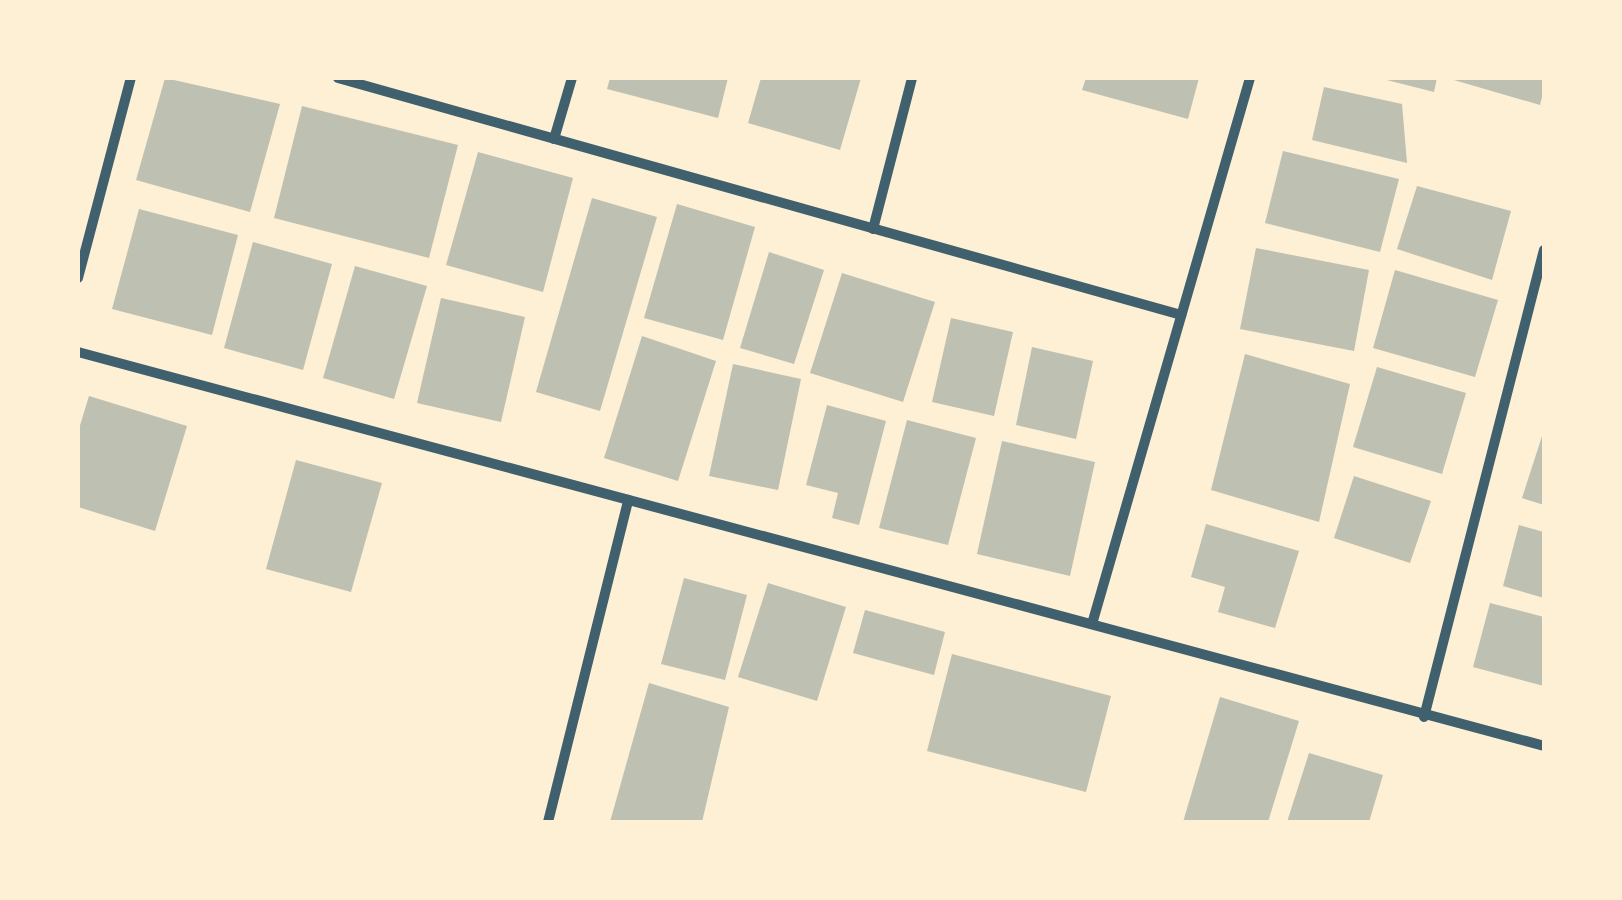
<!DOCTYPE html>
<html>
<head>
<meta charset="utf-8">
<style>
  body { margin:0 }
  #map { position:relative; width:1622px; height:900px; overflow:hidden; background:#fdf0d5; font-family:"Asap Condensed",sans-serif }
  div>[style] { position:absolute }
  .building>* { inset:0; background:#bec0b2 }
  .minor>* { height:10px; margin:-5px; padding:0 5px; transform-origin:5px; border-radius:5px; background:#3f606c }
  span { translate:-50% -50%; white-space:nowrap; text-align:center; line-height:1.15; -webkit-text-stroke:9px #fdf0d5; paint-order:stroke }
  .frame { position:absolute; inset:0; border:80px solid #fdf0d5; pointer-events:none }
</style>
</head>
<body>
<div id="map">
  <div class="building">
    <div style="clip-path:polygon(165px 78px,280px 104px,250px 212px,136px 180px)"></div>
    <div style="clip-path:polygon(610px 78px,728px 78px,718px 118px,607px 89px)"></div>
    <div style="clip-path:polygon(761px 78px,861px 78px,840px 150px,748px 123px)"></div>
    <div style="clip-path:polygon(1086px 78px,1199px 78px,1188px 119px,1082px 90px)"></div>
    <div style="clip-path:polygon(1379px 78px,1437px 78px,1434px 92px)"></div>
    <div style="clip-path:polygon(1447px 78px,1544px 78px,1544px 89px,1540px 105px)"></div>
    <div style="clip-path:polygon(1324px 87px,1402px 104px,1407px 163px,1312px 140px)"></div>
    <div style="clip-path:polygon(302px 106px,458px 145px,429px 258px,274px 218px)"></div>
    <div style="clip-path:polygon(1283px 151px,1399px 179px,1380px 252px,1265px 223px)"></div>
    <div style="clip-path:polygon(478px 152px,573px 178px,543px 292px,446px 265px)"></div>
    <div style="clip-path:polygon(1417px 186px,1511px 211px,1492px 280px,1397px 249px)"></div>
    <div style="clip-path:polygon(592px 198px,657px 217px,600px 411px,536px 392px)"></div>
    <div style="clip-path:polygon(677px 204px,755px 227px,723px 340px,644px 318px)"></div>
    <div style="clip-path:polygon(139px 209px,238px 235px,212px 335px,112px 309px)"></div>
    <div style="clip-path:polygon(253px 242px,332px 264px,303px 370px,224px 348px)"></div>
    <div style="clip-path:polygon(1256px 248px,1369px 270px,1354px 351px,1240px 329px)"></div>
    <div style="clip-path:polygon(769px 252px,824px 270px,794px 364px,740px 348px)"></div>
    <div style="clip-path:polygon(355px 266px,427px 286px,394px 399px,323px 378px)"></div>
    <div style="clip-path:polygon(1395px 270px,1498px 300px,1475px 377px,1373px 348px)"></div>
    <div style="clip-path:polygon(842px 273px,935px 302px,903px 402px,810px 373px)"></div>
    <div style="clip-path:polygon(441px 298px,525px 317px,501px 422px,417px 403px)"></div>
    <div style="clip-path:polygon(951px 318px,1013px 332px,994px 416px,932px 402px)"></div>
    <div style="clip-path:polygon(642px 336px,716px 361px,678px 481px,604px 458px)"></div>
    <div style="clip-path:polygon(1032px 347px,1093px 361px,1076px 439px,1016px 425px)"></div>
    <div style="clip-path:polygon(1245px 354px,1350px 384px,1319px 522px,1211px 490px)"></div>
    <div style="clip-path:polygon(733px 364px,801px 379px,778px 490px,709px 476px)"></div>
    <div style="clip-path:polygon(1377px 367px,1466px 393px,1442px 474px,1353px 447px)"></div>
    <div style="clip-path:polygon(89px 396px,187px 426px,155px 531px,78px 507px,78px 432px)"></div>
    <div style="clip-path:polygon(827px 405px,886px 421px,859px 525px,832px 518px,838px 493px,806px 485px)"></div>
    <div style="clip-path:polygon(907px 420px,976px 438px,948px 545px,879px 528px)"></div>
    <div style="clip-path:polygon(1544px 430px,1544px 505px,1522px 498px)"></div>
    <div style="clip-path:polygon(1002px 441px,1095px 462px,1070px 576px,977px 554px)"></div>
    <div style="clip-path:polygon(296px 460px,382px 483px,351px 592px,266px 569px)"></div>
    <div style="clip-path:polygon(1354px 476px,1431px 501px,1410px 563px,1334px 538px)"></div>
    <div style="clip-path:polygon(1206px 524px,1299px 551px,1275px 628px,1218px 612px,1225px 587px,1191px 577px)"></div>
    <div style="clip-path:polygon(1519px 525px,1544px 532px,1544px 598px,1503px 586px)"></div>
    <div style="clip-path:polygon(684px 578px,747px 595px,725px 680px,661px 664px)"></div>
    <div style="clip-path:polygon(768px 583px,846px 607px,817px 701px,738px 677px)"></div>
    <div style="clip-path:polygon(1490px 603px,1544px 617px,1544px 686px,1473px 667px)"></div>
    <div style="clip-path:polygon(865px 610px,945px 632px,934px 675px,853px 653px)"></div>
    <div style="clip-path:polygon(952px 654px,1111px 696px,1086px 792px,927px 751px)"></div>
    <div style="clip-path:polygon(649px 683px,729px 707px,702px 822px,610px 822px)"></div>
    <div style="clip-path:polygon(1220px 697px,1299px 721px,1268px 822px,1183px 822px)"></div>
    <div style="clip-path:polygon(1309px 753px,1383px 775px,1369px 822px,1287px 822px)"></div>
  </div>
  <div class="minor">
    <div style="left:338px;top:78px;width:876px;rotate:15.7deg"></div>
    <div style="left:554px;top:139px;width:64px;rotate:-73.6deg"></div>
    <div style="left:873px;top:229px;width:156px;rotate:-75.5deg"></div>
    <div style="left:78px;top:278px;width:207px;rotate:-75.2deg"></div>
    <div style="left:78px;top:352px;width:1518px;rotate:15.04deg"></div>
    <div style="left:1092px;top:624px;width:568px;rotate:-73.86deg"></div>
    <div style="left:1424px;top:717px;width:482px;rotate:-75.6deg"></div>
    <div style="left:548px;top:822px;width:332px;rotate:-76deg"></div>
  </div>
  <div class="frame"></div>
</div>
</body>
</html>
